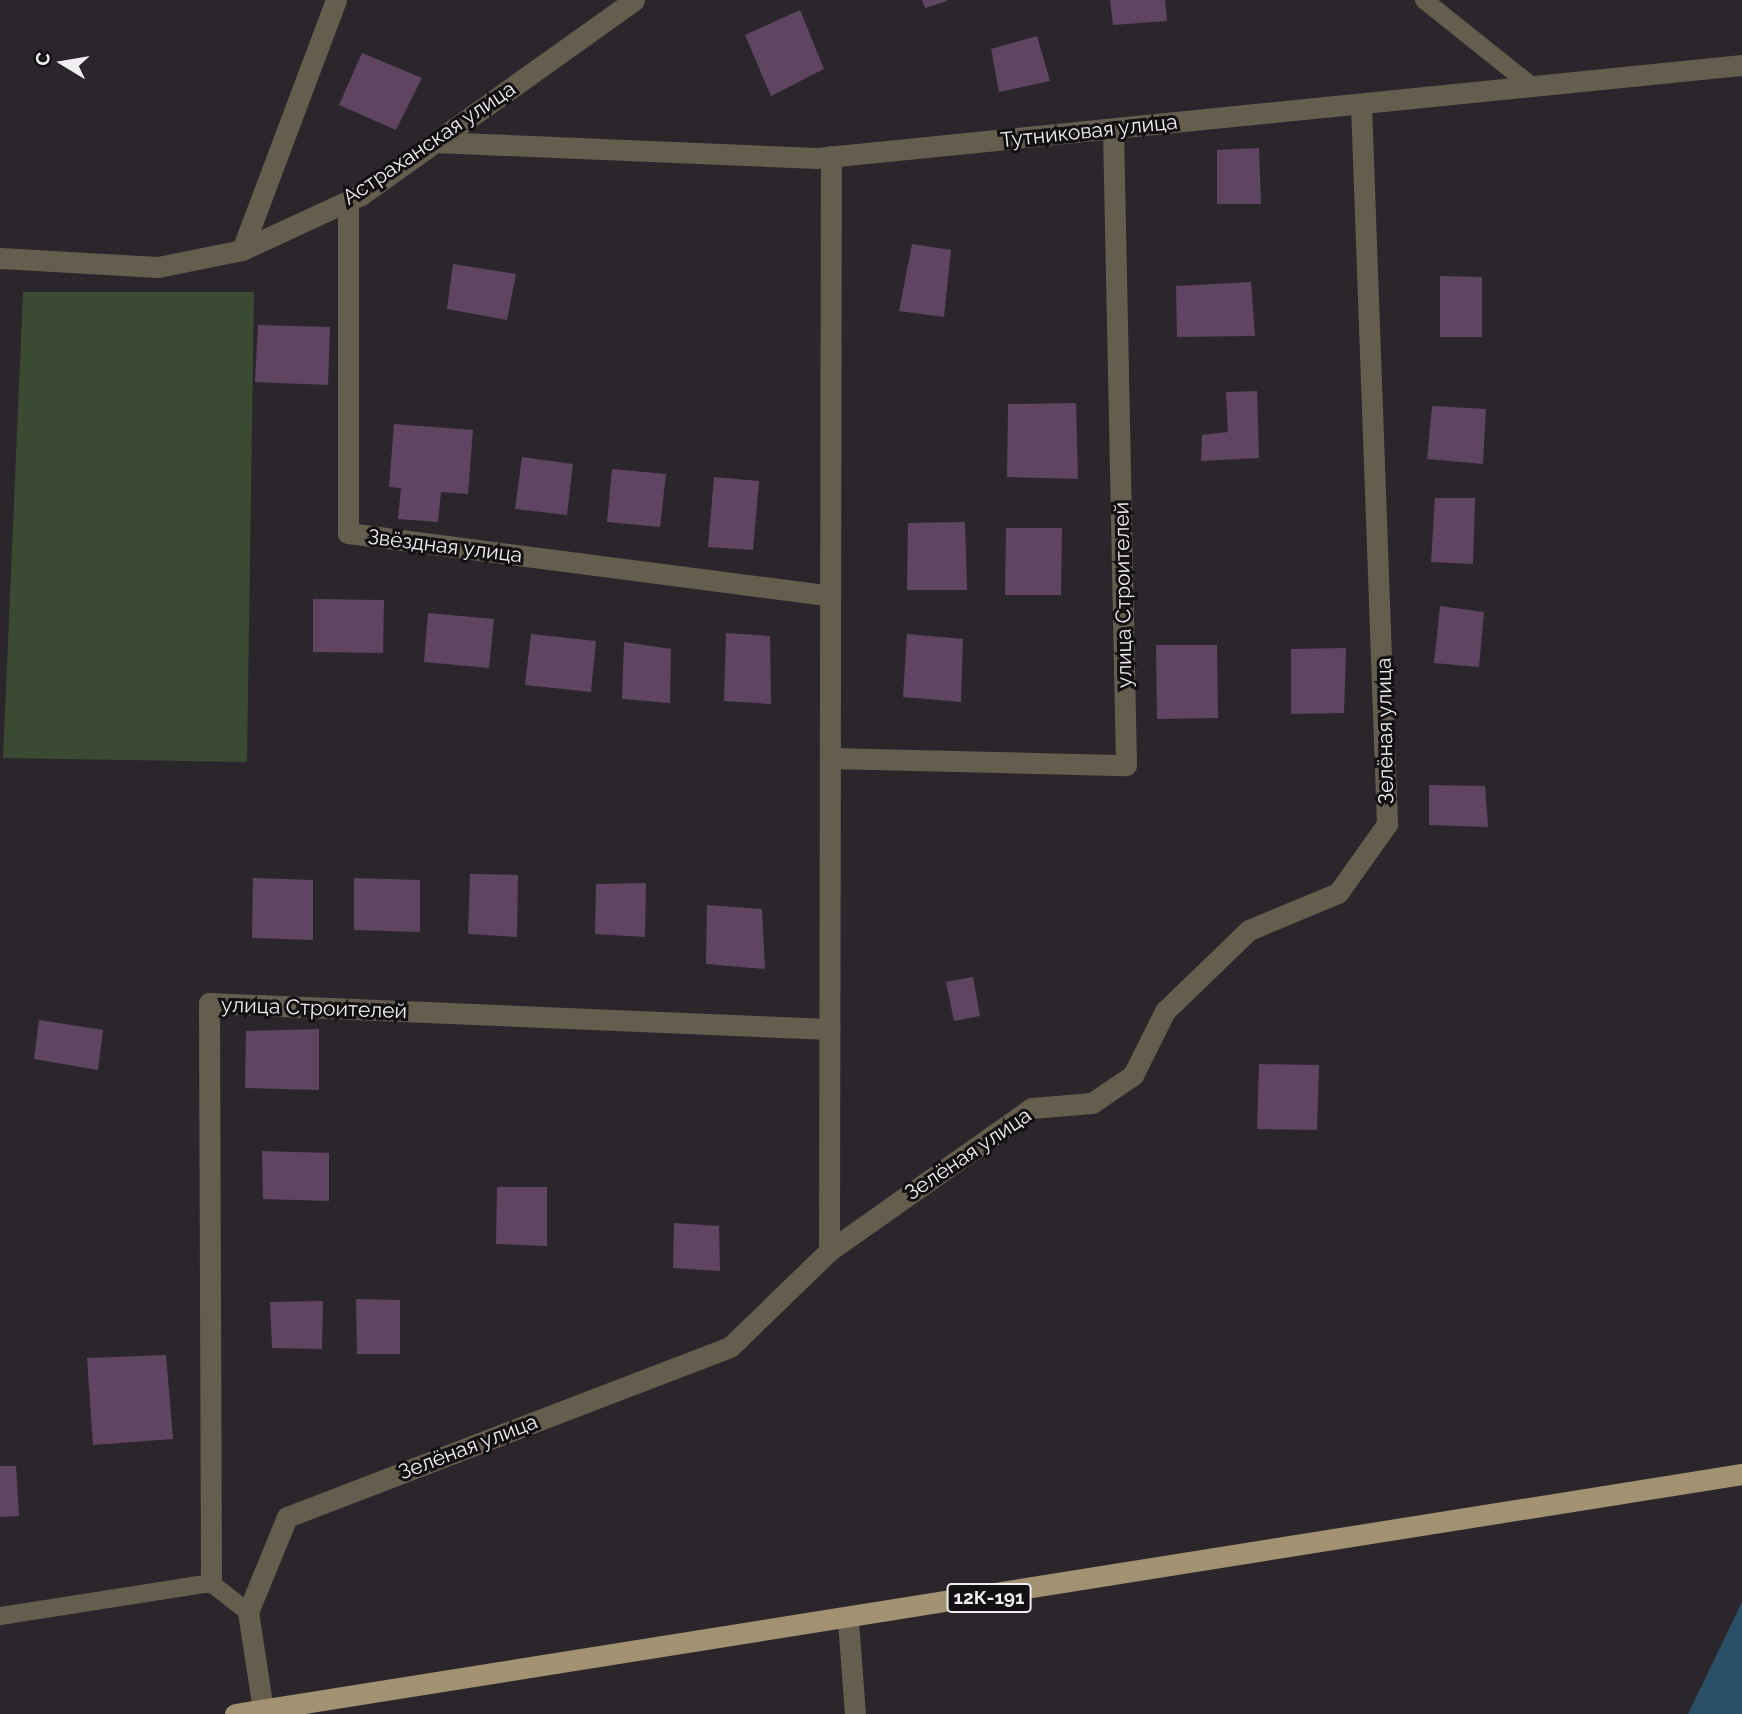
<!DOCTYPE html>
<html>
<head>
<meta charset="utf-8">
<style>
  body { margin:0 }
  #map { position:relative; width:1742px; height:1714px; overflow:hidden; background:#2b262c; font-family:Raleway,sans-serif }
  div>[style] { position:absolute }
  .green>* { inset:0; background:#3a4a33 }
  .water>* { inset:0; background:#2b4f67 }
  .building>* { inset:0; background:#5f4562 }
  .lane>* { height:18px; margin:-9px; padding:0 9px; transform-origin:9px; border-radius:9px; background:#655d4e }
  .street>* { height:21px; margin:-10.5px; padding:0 10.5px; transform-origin:10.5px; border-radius:10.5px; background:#655d4e }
  .primary>* { height:21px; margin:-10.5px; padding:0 10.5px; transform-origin:10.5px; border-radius:10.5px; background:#a29271 }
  span { translate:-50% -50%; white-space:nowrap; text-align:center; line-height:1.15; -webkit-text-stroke:6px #121012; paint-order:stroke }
  .shield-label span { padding:2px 5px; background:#121012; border:2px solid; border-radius:5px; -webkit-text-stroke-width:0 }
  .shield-label { font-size:19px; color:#f1eef2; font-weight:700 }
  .street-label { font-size:21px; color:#f1eef2 }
  .north { position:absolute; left:28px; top:28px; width:70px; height:70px; -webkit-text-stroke:5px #121012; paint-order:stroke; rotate:281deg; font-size:19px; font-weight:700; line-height:28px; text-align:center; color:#f1eef2 }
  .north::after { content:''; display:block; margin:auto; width:24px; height:32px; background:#f1eef2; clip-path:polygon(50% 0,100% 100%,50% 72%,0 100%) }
</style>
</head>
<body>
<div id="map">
  <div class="green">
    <div style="clip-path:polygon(23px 292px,254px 292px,247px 762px,3px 758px)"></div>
  </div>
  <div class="water">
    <div style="clip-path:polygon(1742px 1602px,1742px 1714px,1688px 1714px)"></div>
  </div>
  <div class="building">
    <div style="clip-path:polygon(922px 0,946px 0,947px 1px,925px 8px)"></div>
    <div style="clip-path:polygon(1110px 0,1165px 0,1167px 21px,1113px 25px)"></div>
    <div style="clip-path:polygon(800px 10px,824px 69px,771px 96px,745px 35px)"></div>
    <div style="clip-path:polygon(1037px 36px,1050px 81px,999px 92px,991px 49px)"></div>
    <div style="clip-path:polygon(362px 53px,422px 78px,396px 130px,339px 105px)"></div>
    <div style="clip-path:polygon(1259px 148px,1261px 204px,1217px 204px,1217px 150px)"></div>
    <div style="clip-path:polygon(912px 244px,951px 250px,944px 317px,899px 311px)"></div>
    <div style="clip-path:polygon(453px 264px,516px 274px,507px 320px,447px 309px)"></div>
    <div style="clip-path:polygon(1440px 276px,1482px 277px,1482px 337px,1440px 337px)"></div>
    <div style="clip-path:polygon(1251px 282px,1255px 336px,1177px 337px,1176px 286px)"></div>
    <div style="clip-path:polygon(258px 325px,330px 327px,328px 385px,255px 382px)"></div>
    <div style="clip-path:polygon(1257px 391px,1259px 458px,1201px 461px,1202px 435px,1228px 432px,1226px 392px)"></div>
    <div style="clip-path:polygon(1076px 403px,1078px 479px,1007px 477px,1008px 404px)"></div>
    <div style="clip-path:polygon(1432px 406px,1486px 409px,1483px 464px,1427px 459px)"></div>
    <div style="clip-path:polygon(394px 424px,473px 430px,468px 494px,441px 492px,438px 522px,398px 519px,401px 488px,389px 487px)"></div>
    <div style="clip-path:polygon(522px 457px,573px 464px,567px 515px,515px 509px)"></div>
    <div style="clip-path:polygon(612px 469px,666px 474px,660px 527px,607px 522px)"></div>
    <div style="clip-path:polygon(714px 477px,759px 481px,753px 550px,708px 547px)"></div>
    <div style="clip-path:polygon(1435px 498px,1475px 498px,1473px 564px,1431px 562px)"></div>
    <div style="clip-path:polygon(965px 522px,967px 590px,907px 590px,908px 523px)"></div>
    <div style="clip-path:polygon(1006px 528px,1062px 528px,1061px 595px,1005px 595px)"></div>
    <div style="clip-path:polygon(313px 599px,384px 600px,383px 653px,313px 652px)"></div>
    <div style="clip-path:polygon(1440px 606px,1484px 612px,1479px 667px,1434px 663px)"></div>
    <div style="clip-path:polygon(428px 613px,494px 619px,489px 668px,424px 662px)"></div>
    <div style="clip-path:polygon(726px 633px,770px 636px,771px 704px,724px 701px)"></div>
    <div style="clip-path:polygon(531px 634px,596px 641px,591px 692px,525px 685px)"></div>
    <div style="clip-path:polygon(907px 634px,963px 639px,961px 702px,903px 697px)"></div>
    <div style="clip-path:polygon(624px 642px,671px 649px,670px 703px,622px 699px)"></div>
    <div style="clip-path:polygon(1156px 645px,1217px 645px,1218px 718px,1157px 719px)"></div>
    <div style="clip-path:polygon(1346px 648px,1344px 713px,1291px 714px,1291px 649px)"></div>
    <div style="clip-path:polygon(1429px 785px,1485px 786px,1488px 827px,1429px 825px)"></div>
    <div style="clip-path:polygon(470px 874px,518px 875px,517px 937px,468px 934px)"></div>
    <div style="clip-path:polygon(253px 878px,313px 880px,313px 940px,252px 938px)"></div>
    <div style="clip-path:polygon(354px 878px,420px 880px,420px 932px,354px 930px)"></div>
    <div style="clip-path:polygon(646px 883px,645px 937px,595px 934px,596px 884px)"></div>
    <div style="clip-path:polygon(707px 905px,762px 909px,765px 969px,706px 964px)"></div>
    <div style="clip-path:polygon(973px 977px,980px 1016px,954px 1021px,946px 982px)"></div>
    <div style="clip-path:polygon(39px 1020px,103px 1030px,98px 1070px,34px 1059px)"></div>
    <div style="clip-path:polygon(319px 1029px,319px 1090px,245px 1088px,246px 1031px)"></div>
    <div style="clip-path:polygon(1259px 1064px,1319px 1065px,1317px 1130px,1257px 1129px)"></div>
    <div style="clip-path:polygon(262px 1151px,329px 1153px,329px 1201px,263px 1199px)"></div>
    <div style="clip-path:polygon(497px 1187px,547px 1187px,547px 1246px,496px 1244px)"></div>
    <div style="clip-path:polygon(674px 1223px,719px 1226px,720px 1271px,673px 1268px)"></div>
    <div style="clip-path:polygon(356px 1299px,400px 1300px,400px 1354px,357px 1354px)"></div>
    <div style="clip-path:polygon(323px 1301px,322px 1349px,272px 1348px,270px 1302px)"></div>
    <div style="clip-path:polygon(166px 1355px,173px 1439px,93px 1445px,87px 1358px)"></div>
    <div style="clip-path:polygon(0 1466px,16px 1466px,19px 1516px,0 1517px)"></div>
  </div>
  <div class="lane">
    <div style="left:1424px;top:0;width:139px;rotate:38.6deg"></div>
    <div style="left:0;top:1616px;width:214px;rotate:-8.9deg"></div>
    <div style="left:211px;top:1583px;width:47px;rotate:38.1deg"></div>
  </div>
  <div class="street">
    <div style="left:435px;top:142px;width:382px;rotate:2.4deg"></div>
    <div style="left:817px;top:158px;width:930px;rotate:-5.74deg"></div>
    <div style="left:348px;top:201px;width:332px;rotate:90deg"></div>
    <div style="left:348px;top:533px;width:486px;rotate:7.4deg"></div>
    <div style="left:242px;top:250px;width:267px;rotate:-69.4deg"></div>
    <div style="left:0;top:258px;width:158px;rotate:3.3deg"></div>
    <div style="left:158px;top:267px;width:86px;rotate:-11.4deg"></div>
    <div style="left:242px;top:250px;width:131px;rotate:-24.8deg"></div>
    <div style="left:361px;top:195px;width:335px;rotate:-35.5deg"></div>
    <div style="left:830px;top:758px;width:296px;rotate:1.4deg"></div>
    <div style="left:1126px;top:765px;width:636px;rotate:-91.17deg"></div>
    <div style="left:829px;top:1251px;width:1095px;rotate:-89.9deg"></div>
    <div style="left:211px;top:1583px;width:580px;rotate:-90.2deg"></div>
    <div style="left:209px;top:1003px;width:621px;rotate:2.4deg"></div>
    <div style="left:848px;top:1621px;width:93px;rotate:85.7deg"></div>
    <div style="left:263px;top:1710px;width:99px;rotate:-98.7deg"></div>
    <div style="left:248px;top:1612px;width:103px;rotate:-67.7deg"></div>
    <div style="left:287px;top:1517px;width:474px;rotate:-21deg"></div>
    <div style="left:730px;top:1347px;width:138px;rotate:-44.1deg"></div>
    <div style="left:829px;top:1251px;width:248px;rotate:-35.2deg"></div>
    <div style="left:1032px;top:1108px;width:60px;rotate:-4.8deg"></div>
    <div style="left:1092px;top:1103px;width:50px;rotate:-34.3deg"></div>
    <div style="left:1133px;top:1075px;width:72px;rotate:-63.4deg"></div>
    <div style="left:1165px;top:1011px;width:117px;rotate:-44deg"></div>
    <div style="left:1249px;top:930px;width:96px;rotate:-22.6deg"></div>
    <div style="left:1338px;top:893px;width:85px;rotate:-54.6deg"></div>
    <div style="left:1387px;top:824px;width:720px;rotate:-92.07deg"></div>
  </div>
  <div class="primary">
    <div style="left:235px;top:1714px;width:1526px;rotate:-9.05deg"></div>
  </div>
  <div class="shield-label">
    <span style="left:989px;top:1598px">12К-191</span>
  </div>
  <div class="street-label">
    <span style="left:1089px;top:131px;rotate:-6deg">Тутниковая улица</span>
    <span style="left:429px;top:143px;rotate:-34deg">Астраханская улица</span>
    <span style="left:445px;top:546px;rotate:7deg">Звёздная улица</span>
    <span style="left:1123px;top:595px;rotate:-91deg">улица Строителей</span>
    <span style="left:1385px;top:731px;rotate:-91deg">Зелёная улица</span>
    <span style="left:314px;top:1008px;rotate:2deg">улица Строителей</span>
    <span style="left:968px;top:1154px;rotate:-34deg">Зелёная улица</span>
    <span style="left:468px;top:1447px;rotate:-21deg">Зелёная улица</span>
  </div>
  <div class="north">С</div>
</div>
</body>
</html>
